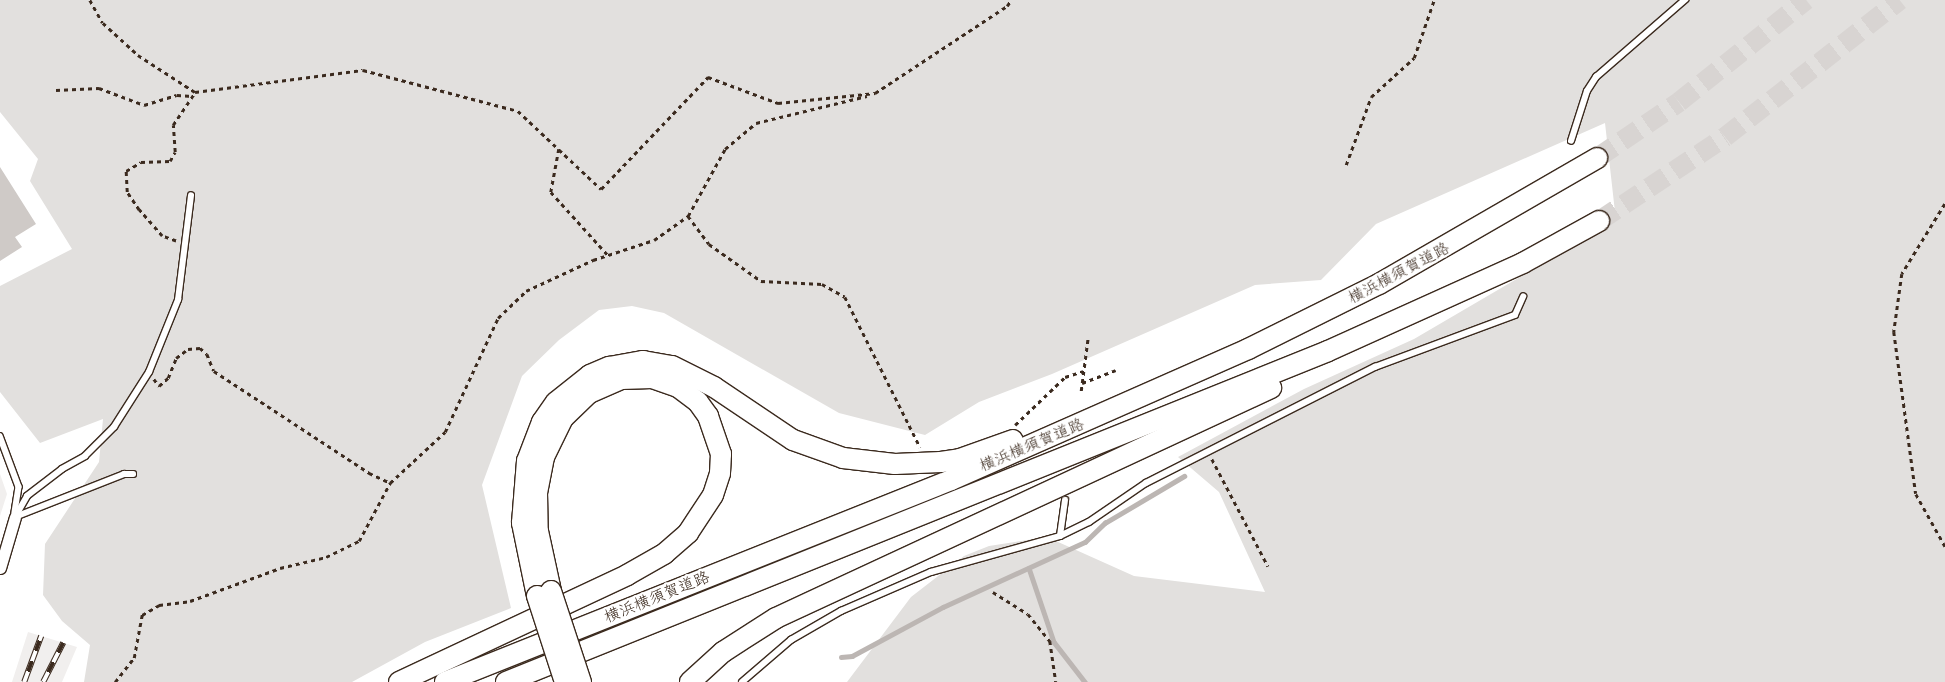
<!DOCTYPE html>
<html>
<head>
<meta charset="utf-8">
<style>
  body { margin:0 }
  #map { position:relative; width:1945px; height:682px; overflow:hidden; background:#fff; font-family:Sriracha,"Klee One",sans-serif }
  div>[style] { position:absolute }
  .built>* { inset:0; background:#f1efee }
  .green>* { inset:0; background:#e2e0de }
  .stream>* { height:4.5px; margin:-2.25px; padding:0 2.25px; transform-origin:2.25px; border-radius:2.25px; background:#bcb6b3 }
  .building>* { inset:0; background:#cfcac7 }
  .highway-tunnel>* { height:20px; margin-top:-10px; transform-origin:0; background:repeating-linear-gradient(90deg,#d8d4d2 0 20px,transparent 0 30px) }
  .path>* { height:2.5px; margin-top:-1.25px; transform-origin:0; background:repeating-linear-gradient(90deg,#3b2a1e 0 4px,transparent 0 8px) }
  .roads { filter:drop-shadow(1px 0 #3b2a1e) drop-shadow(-1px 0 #3b2a1e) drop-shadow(0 1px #3b2a1e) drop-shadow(0 -1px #3b2a1e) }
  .lane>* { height:5.5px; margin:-2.75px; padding:0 2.75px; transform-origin:2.75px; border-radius:2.75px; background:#fff }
  .street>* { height:11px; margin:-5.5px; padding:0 5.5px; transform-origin:5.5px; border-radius:5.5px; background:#fff }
  .highway>* { height:20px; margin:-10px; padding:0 10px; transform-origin:10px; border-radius:10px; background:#fff }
  .rail>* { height:5.5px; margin-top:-2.75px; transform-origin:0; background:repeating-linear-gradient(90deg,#fff 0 11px,#3b2a1e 0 22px); box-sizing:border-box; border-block:1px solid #3b2a1e }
  .bridges { filter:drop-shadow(1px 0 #3b2a1e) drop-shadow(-1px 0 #3b2a1e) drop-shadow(0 1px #3b2a1e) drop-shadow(0 -1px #3b2a1e) }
  .highway-bridge>* { height:20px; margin:-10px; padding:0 10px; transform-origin:10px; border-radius:10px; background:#fff }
  span { translate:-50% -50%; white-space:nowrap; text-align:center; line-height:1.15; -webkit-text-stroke:4.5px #fff; paint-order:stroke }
  .street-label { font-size:16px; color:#3b2a1e }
</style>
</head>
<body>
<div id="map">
  <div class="built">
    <div style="clip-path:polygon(0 474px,7px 494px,0 516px)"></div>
    <div style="clip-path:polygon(28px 632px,77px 647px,62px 682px,12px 682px)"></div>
  </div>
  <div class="green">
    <div style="clip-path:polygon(0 0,1945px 0,1945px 682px,847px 682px,911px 597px,964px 556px,989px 546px,1047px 537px,1134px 576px,1265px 592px,1219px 492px,1178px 457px,1304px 389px,1414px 339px,1616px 221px,1605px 123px,1376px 224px,1321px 280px,1255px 285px,1052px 374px,979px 402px,925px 435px,839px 413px,664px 313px,632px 306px,599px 310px,559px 340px,522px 376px,482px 485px,511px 608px,425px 642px,352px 682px,84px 682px,90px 645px,62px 621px,43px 595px,45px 544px,99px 462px,103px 419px,40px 443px,0 392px,0 286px,72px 249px,30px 181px,38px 159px,0 112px)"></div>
  </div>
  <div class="stream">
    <div style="left:1029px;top:568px;width:78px;rotate:71.3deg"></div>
    <div style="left:1054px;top:642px;width:51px;rotate:52.2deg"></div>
    <div style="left:841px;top:657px;width:11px;rotate:-5deg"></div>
    <div style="left:852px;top:656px;width:103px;rotate:-28.3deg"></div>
    <div style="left:943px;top:607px;width:156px;rotate:-24.6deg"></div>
    <div style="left:1085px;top:542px;width:28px;rotate:-44deg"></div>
    <div style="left:1105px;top:523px;width:92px;rotate:-30.7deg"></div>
  </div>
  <div class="building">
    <div style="clip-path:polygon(0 167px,36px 224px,15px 237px,22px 247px,0 261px)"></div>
  </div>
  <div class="highway-tunnel">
    <div style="left:1597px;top:158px;width:99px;rotate:-34.3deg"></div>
    <div style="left:1679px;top:102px;width:163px;rotate:-38.8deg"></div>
    <div style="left:1599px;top:221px;width:151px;rotate:-33.7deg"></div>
    <div style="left:1725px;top:137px;width:222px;rotate:-38.1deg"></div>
  </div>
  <div class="path">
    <div style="left:90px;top:0;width:26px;rotate:61deg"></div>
    <div style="left:103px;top:23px;width:47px;rotate:42.4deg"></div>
    <div style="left:138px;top:55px;width:68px;rotate:33deg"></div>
    <div style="left:195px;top:92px;width:169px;rotate:-7.5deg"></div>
    <div style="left:363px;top:70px;width:160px;rotate:14.8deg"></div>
    <div style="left:518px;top:111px;width:114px;rotate:43.2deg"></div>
    <div style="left:601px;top:189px;width:155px;rotate:-46.3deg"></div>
    <div style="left:708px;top:77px;width:75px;rotate:20.4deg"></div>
    <div style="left:778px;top:103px;width:98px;rotate:-5.9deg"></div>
    <div style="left:875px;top:93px;width:158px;rotate:-33.4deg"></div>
    <div style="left:1007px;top:6px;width:7px;rotate:-56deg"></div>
    <div style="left:56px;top:90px;width:43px;rotate:-2.7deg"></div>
    <div style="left:99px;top:88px;width:48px;rotate:20.7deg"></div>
    <div style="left:144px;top:105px;width:34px;rotate:-17deg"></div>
    <div style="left:177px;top:95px;width:15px;rotate:4deg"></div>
    <div style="left:559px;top:149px;width:44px;rotate:100.5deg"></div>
    <div style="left:551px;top:192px;width:85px;rotate:47.9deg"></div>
    <div style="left:1346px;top:165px;width:72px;rotate:-69.8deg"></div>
    <div style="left:1371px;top:97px;width:58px;rotate:-42.2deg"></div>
    <div style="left:1414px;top:58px;width:61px;rotate:-71deg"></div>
    <div style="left:1945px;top:204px;width:82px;rotate:121.6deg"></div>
    <div style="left:1902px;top:274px;width:59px;rotate:97.9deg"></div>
    <div style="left:1894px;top:332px;width:163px;rotate:82.3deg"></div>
    <div style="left:1916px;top:494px;width:60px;rotate:60.9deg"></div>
    <div style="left:688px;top:216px;width:35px;rotate:53deg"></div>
    <div style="left:709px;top:244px;width:64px;rotate:35.4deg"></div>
    <div style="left:761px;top:281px;width:61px;rotate:2.8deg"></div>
    <div style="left:822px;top:284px;width:26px;rotate:29deg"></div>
    <div style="left:845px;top:297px;width:168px;rotate:63.4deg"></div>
    <div style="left:176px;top:241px;width:15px;rotate:-160deg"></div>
    <div style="left:162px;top:236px;width:35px;rotate:-131deg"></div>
    <div style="left:139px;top:210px;width:22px;rotate:-124deg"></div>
    <div style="left:127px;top:192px;width:21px;rotate:-93deg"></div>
    <div style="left:126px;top:171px;width:17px;rotate:-31deg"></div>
    <div style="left:141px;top:162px;width:29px;rotate:-2deg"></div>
    <div style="left:170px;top:161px;width:10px;rotate:-61deg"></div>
    <div style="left:175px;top:152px;width:27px;rotate:-94deg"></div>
    <div style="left:173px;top:125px;width:40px;rotate:-56deg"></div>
    <div style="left:154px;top:379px;width:9px;rotate:54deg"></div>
    <div style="left:159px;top:386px;width:12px;rotate:-42deg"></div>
    <div style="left:168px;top:378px;width:22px;rotate:-68deg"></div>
    <div style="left:176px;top:358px;width:15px;rotate:-37deg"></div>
    <div style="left:188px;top:349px;width:12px;rotate:-5deg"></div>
    <div style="left:200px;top:348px;width:9px;rotate:41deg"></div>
    <div style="left:207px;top:354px;width:18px;rotate:68deg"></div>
    <div style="left:214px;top:371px;width:186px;rotate:33.3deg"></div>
    <div style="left:369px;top:473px;width:23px;rotate:25deg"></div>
    <div style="left:390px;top:483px;width:75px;rotate:-42.8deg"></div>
    <div style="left:445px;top:432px;width:126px;rotate:-65.1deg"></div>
    <div style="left:498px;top:318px;width:39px;rotate:-44deg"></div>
    <div style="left:526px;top:291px;width:74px;rotate:-24.8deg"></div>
    <div style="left:593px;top:260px;width:64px;rotate:-18.2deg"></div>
    <div style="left:654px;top:240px;width:42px;rotate:-35.2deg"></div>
    <div style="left:688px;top:216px;width:77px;rotate:-61.1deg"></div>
    <div style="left:725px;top:149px;width:40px;rotate:-40deg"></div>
    <div style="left:756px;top:123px;width:114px;rotate:-13.7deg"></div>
    <div style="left:1082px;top:383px;width:36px;rotate:-21deg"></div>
    <div style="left:1081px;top:391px;width:54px;rotate:-82.6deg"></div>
    <div style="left:1015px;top:425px;width:69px;rotate:-43.8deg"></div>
    <div style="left:1065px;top:377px;width:19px;rotate:-18deg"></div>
    <div style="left:1212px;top:459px;width:121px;rotate:62.4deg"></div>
    <div style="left:993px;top:592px;width:41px;rotate:32.2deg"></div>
    <div style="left:1028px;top:614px;width:35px;rotate:51deg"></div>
    <div style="left:1050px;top:641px;width:41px;rotate:81.7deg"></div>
    <div style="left:115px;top:682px;width:31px;rotate:-52deg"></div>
    <div style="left:134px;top:658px;width:44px;rotate:-79.5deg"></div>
    <div style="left:142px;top:615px;width:20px;rotate:-30deg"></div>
    <div style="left:159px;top:605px;width:31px;rotate:-7deg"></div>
    <div style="left:190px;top:601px;width:96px;rotate:-20.1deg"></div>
    <div style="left:280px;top:568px;width:47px;rotate:-13.4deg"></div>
    <div style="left:326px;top:557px;width:37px;rotate:-26deg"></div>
    <div style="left:359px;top:541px;width:66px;rotate:-61.9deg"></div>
  </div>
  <div class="roads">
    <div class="lane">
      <div style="left:1571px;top:141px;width:52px;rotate:-72.3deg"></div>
      <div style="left:1587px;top:91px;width:17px;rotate:-57deg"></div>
      <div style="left:1596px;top:77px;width:118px;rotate:-40.9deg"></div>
      <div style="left:0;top:436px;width:54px;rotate:69.6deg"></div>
      <div style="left:19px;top:487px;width:26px;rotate:99deg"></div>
      <div style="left:15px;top:517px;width:24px;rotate:-60deg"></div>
      <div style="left:27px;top:496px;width:44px;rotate:-37.6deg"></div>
      <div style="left:62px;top:469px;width:26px;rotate:-29deg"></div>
      <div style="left:85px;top:456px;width:41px;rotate:-45deg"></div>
      <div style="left:114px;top:427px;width:65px;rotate:-57.5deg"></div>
      <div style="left:149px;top:372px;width:78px;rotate:-68.1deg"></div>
      <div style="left:178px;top:300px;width:105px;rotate:-82.9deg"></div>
      <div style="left:15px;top:517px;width:117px;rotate:-21.5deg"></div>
      <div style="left:124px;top:474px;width:9px"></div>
      <div style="left:1060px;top:536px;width:36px;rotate:-82deg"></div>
      <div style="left:742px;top:682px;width:65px;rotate:-40.6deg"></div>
      <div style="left:791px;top:640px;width:58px;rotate:-30.1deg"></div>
      <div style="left:841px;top:611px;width:98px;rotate:-23.4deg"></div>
      <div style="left:931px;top:572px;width:134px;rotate:-15.6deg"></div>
      <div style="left:1060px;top:536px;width:32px;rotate:-26deg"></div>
      <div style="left:1089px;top:522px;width:69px;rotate:-34.4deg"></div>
      <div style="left:1146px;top:483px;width:257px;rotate:-26.9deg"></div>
      <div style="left:1375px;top:367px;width:149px;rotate:-20.4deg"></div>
      <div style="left:1515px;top:315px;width:20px;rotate:-66deg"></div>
    </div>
    <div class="street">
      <div style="left:0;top:568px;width:53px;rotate:-73.6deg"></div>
    </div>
    <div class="highway">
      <div style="left:537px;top:596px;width:75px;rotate:-101.6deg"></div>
      <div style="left:522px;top:523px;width:62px;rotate:-85.4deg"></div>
      <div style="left:527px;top:461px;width:42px;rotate:-69deg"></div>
      <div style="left:542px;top:422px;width:24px;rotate:-55deg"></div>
      <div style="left:556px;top:402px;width:43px;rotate:-38.5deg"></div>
      <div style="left:590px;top:375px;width:21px;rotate:-23deg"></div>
      <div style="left:609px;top:367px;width:35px;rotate:-10deg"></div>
      <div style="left:643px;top:361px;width:29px;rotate:10deg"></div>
      <div style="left:672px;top:366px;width:47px;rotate:26.6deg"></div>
      <div style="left:714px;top:387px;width:95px;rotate:33.9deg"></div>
      <div style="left:793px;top:440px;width:53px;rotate:19.8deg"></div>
      <div style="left:843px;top:458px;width:52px;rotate:6.6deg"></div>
      <div style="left:895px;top:464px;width:46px;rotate:-2.5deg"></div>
      <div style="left:941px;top:462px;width:19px;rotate:-9deg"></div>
      <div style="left:960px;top:459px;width:56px;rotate:-19.7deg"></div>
      <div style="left:399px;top:682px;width:252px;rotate:-25.1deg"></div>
      <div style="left:627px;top:575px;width:43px;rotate:-29.6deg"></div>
      <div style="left:664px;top:554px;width:32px;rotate:-41deg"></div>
      <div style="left:688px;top:533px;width:45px;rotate:-56.7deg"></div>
      <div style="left:713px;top:495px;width:23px;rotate:-72deg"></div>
      <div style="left:720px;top:473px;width:19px;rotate:-87deg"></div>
      <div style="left:721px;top:454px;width:40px;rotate:-108.9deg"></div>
      <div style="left:708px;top:416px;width:17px;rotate:-126deg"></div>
      <div style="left:698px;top:402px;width:25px;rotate:-143deg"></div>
      <div style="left:678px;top:387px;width:28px;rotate:-161deg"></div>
      <div style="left:652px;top:378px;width:31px;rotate:178deg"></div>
      <div style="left:621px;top:379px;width:35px;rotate:156deg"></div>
      <div style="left:589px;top:393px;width:36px;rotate:136deg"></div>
      <div style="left:563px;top:418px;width:43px;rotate:116deg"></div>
      <div style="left:544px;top:457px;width:36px;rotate:101deg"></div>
      <div style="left:537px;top:492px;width:39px;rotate:89deg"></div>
      <div style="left:538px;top:531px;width:61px;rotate:77.8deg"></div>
      <div style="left:445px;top:682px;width:545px;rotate:-21.76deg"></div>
      <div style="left:951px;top:480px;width:325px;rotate:-23.8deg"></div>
      <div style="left:1248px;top:349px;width:146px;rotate:-26.4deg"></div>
      <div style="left:1379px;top:284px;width:252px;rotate:-30deg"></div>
      <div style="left:506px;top:682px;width:886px;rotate:-21.93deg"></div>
      <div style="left:1328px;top:351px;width:214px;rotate:-24.3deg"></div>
      <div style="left:1523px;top:263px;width:87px;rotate:-28.9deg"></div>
      <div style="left:690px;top:682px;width:45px;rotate:-42.3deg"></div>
      <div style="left:723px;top:652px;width:63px;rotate:-32.7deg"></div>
      <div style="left:776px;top:618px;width:546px;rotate:-24.92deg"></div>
    </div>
  </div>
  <div class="rail">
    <div style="left:24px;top:682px;width:49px;rotate:-69.7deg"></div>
    <div style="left:43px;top:682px;width:44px;rotate:-62.9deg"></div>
  </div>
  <div class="bridges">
    <div class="highway-bridge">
      <div style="left:551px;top:591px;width:96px;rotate:71.8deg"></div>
      <div style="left:537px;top:596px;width:90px;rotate:72deg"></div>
    </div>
  </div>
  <div class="street-label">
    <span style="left:1399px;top:273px;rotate:-28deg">横浜横須賀道路</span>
    <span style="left:1032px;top:445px;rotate:-23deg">横浜横須賀道路</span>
    <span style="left:657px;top:597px;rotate:-22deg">横浜横須賀道路</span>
  </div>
</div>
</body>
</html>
